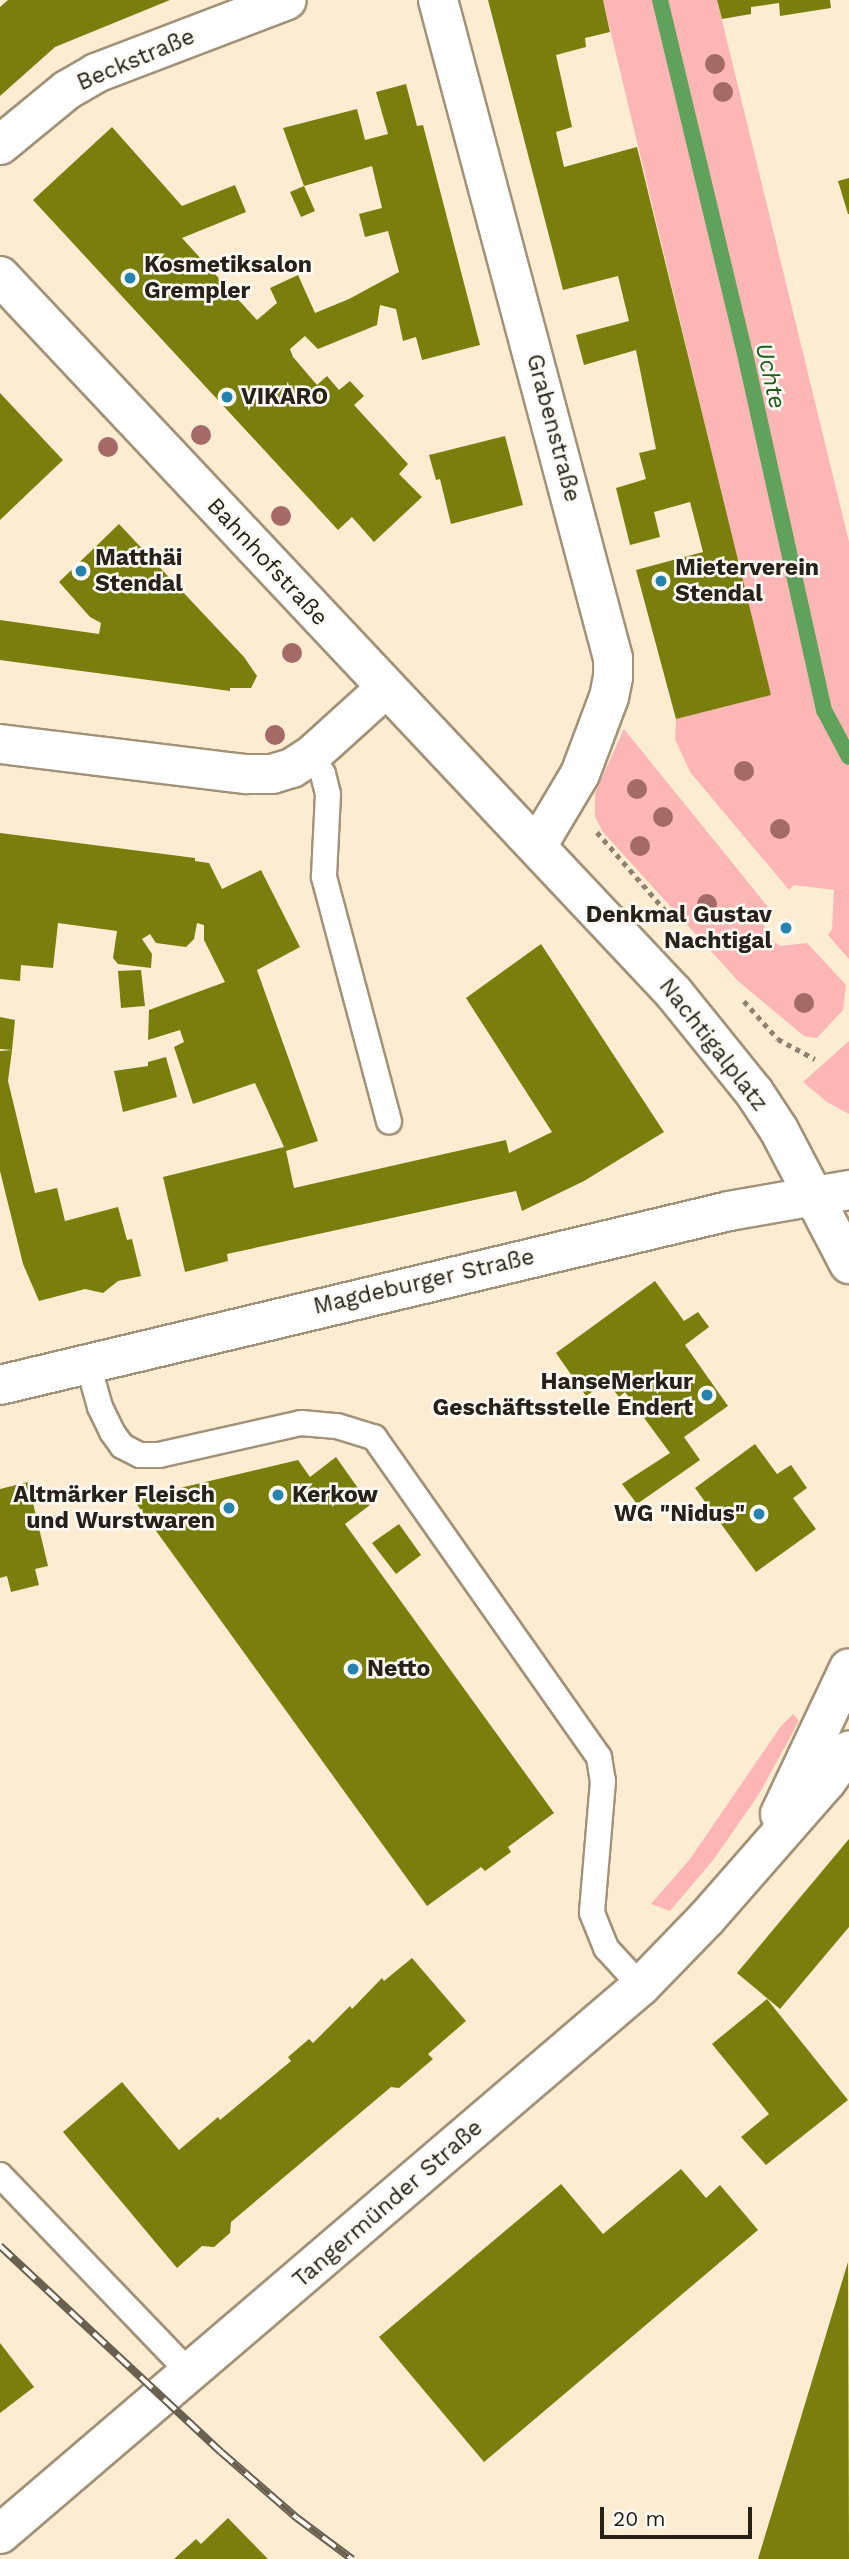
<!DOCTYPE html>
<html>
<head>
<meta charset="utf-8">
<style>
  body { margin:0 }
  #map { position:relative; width:849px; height:2559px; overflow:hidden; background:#fcecd1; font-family:"Work Sans",sans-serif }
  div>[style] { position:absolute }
  .green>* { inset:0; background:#fcb6b5 }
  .stream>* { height:16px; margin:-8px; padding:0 8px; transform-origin:8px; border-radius:8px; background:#60a25b }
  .building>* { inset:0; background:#7a7e0d }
  .path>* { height:4.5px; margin-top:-2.25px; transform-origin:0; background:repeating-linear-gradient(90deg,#8d8270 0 5px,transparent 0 10px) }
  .roads { filter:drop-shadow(2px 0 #a19279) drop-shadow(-2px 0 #a19279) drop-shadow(0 2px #a19279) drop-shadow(0 -2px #a19279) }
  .service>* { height:24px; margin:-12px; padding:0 12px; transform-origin:12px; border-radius:12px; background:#fff }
  .minor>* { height:38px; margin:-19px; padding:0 19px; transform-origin:19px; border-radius:19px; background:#fff }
  .secondary>* { height:38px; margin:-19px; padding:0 19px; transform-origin:19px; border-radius:19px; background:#fff }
  .rail>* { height:8px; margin-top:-4px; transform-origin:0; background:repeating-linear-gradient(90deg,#fefbf6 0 16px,#696050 0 32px); box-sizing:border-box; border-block:2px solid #696050 }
  .trees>* { width:20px; height:20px; margin:-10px; border-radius:50%; background:#a46a68 }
  .dots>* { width:19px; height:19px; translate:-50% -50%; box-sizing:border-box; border:4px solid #fefbf6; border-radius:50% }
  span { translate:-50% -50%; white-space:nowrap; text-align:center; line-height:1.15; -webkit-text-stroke:5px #fefbf6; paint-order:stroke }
  .street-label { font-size:23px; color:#272117 }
  .poi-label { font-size:23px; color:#272117; font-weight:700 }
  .left { translate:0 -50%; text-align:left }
  .right { translate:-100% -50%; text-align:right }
  .water-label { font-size:24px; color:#1e601a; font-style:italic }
  .scale { position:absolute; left:600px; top:2507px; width:152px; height:32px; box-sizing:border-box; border:4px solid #272117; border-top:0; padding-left:9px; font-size:21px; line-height:24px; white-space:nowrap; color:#272117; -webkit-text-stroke:5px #fefbf6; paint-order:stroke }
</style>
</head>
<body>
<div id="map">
  <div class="green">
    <div style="clip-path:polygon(603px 0,717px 0,849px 542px,849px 959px,828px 935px,832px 929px,834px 890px,794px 885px,789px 890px,690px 772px,675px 739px,676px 719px,770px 695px)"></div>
    <div style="clip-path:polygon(624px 729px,768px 907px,765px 928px,772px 940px,780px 946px,807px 943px,846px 985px,843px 1010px,817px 1038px,804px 1036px,738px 981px,603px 832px,595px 817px,595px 793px)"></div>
    <div style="clip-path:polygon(849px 1041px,849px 1114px,827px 1102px,803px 1082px)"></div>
    <div style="clip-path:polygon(793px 1714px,799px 1721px,759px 1794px,714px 1859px,670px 1911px,651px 1904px,690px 1859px,781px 1726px)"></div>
  </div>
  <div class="stream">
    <div style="left:660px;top:0;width:364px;rotate:76.5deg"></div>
    <div style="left:745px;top:354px;width:365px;rotate:77.5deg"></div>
    <div style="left:824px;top:710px;width:53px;rotate:62deg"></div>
  </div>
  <div class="building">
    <div style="clip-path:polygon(8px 0,170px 0,55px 47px,0 96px,0 7px)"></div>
    <div style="clip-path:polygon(488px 0,603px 0,610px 32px,585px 38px,586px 47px,556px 55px,572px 127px,556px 132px,564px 167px,637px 147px,771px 695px,676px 719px,636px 570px,703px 552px,690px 502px,654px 512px,660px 537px,630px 545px,616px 488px,646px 479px,639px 453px,656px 449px,636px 350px,584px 365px,576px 335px,629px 321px,618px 276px,563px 290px)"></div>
    <div style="clip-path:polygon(717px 0,830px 0,831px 8px,780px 16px,779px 3px,751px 7px,751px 14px,722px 19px)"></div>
    <div style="clip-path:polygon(406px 84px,417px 126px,423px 125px,480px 345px,422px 360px,416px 337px,403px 341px,396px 309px,380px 305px,377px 325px,318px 349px,305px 336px,290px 349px,293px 357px,317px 385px,327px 376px,339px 390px,350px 381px,364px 396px,354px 405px,408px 464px,399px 474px,422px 497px,374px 542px,352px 517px,338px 530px,33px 200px,112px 127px,182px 206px,235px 185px,246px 212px,182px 238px,257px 320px,277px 303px,270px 288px,298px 275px,315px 313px,349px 299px,399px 272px,388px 231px,365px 237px,359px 214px,382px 208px,372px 166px,304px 186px,283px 128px,357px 109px,365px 140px,388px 134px,376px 92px)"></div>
    <div style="clip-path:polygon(849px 178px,849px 214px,848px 214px,838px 181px)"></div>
    <div style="clip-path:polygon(304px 186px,315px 211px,301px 217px,290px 192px)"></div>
    <div style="clip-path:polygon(0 393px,63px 460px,0 520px)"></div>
    <div style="clip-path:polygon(505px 436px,523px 505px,451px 524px,440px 479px,436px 480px,429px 455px)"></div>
    <div style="clip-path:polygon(119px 524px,244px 657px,257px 676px,251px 688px,230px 688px,230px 691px,0 660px,0 620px,99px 634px,101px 623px,90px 617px,59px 582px)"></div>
    <div style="clip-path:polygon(0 833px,195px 858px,195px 861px,209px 863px,222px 889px,261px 870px,300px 947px,257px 970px,318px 1141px,286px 1151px,294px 1188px,506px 1140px,509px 1153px,552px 1132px,466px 998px,541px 944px,664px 1132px,584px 1181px,522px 1211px,516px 1191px,227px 1254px,228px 1261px,185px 1272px,163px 1177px,284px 1147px,255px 1083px,193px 1104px,174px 1047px,184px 1042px,180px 1030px,148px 1040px,149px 1010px,225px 982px,204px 940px,204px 925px,197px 923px,194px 939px,186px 947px,156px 943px,150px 934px,142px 939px,152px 954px,151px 968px,118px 964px,113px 958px,117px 931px,58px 923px,53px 968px,21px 965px,20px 981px,0 979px)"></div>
    <div style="clip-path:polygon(141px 970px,145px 1006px,121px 1008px,118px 971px)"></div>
    <div style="clip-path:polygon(0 1017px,15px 1020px,12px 1050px,0 1049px)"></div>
    <div style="clip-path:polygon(12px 1050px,8px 1081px,35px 1193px,57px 1188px,65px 1221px,118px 1207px,127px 1240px,132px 1239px,141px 1276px,118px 1281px,103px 1293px,85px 1289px,39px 1301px,23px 1264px,0 1171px,0 1051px)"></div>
    <div style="clip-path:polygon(166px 1057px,177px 1097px,123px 1112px,114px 1071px,148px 1066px,148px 1062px)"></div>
    <div style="clip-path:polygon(655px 1281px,684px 1321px,698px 1312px,709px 1327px,685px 1345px,728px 1406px,684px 1437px,700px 1460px,637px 1504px,622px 1484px,670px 1453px,625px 1392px,619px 1397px,607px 1382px,586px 1396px,556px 1353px)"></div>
    <div style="clip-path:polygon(755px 1444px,777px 1474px,791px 1465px,807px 1488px,793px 1498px,816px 1529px,756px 1572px,695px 1488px)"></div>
    <div style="clip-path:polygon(336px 1457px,370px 1505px,345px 1524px,554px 1813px,508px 1847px,511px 1852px,485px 1871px,481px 1867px,427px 1906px,133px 1499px,298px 1460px,310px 1477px)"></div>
    <div style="clip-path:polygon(28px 1482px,48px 1566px,35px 1569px,39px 1585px,11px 1592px,7px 1576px,0 1578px,0 1489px)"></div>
    <div style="clip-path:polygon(399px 1524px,421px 1555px,396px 1574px,372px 1543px)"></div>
    <div style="clip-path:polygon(849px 1839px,849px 1927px,780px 2009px,737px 1973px)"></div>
    <div style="clip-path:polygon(412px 1958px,466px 2021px,428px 2054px,433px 2059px,399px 2088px,391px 2087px,231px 2222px,230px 2233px,214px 2247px,202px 2246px,177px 2268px,63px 2132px,122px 2082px,179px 2150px,218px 2117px,220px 2120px,291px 2061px,288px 2057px,309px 2039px,313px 2043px,350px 2006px,352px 2009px,382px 1978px,384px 1981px)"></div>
    <div style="clip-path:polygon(767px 1999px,848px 2100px,766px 2165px,741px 2137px,769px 2114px,712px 2044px)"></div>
    <div style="clip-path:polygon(681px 2169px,706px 2198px,720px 2185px,758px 2230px,484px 2462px,379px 2337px,561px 2184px,603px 2234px)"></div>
    <div style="clip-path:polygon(848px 2262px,849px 2559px,758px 2559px)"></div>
    <div style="clip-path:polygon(0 2343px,34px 2387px,0 2413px)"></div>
    <div style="clip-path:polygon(228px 2518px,268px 2559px,174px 2559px,196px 2539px,201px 2544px)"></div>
  </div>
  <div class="path">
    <div style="left:597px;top:832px;width:114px;rotate:48.9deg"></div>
    <div style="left:744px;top:1001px;width:51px;rotate:48.2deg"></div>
    <div style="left:778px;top:1039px;width:42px;rotate:28.4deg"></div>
  </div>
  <div class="roads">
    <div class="service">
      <div style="left:312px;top:755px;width:22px;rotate:60deg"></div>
      <div style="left:323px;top:774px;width:21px;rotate:76deg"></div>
      <div style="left:328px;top:794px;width:83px;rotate:92.8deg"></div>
      <div style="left:324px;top:877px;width:253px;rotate:75.1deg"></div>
      <div style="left:88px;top:1364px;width:45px;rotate:74.4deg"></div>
      <div style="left:100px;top:1407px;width:28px;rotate:64deg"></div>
      <div style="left:112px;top:1432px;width:17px;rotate:54deg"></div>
      <div style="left:122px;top:1446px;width:20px;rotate:27deg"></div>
      <div style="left:140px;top:1455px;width:19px"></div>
      <div style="left:159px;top:1455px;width:146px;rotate:-12.7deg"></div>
      <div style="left:301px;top:1423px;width:36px;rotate:5deg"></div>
      <div style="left:337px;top:1426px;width:39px;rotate:17deg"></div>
      <div style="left:374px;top:1437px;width:391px;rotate:54.9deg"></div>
      <div style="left:599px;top:1757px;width:24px;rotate:81deg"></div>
      <div style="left:603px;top:1781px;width:132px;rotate:94.8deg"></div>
      <div style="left:592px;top:1913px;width:38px;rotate:68deg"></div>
      <div style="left:606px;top:1948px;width:52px;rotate:47.4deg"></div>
      <div style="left:0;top:2175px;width:274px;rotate:46.2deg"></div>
    </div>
    <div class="minor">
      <div style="left:438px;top:0;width:681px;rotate:75.11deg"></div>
      <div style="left:613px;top:658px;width:19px;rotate:90deg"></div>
      <div style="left:613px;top:677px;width:20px;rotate:101deg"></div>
      <div style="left:609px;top:697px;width:82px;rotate:110.6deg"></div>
      <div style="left:580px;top:774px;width:84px;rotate:120.8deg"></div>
      <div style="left:0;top:145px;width:87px;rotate:-39.4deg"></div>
      <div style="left:67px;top:90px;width:34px;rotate:-30deg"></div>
      <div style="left:96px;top:73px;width:204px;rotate:-20.9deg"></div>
      <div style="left:0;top:276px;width:984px;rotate:46.77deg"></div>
      <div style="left:674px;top:993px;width:127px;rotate:51.1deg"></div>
      <div style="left:754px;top:1092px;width:45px;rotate:56.7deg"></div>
      <div style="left:779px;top:1130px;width:73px;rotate:62.4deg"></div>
      <div style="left:0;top:744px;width:248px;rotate:7deg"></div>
      <div style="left:246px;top:774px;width:26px"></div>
      <div style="left:272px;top:774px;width:21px;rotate:-17deg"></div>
      <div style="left:292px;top:768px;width:24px;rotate:-33deg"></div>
      <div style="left:312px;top:755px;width:100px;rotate:-42.2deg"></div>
    </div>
    <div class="secondary">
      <div style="left:813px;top:1195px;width:78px;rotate:62.4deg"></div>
      <div style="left:0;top:1385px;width:749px;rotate:-13.42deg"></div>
      <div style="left:729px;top:1211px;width:122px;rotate:-9.9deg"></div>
      <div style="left:780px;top:1814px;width:161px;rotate:-64.7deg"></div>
      <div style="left:0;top:2534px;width:843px;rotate:-40.53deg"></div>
      <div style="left:641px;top:1986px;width:93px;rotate:-45.9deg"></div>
      <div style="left:706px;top:1919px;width:182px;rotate:-48.8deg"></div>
      <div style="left:826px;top:1782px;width:39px;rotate:-54deg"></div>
    </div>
  </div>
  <div class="rail">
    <div style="left:0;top:2246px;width:302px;rotate:43deg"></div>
    <div style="left:221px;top:2452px;width:101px;rotate:41deg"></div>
    <div style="left:297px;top:2518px;width:69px;rotate:36.7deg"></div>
  </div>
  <div class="trees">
    <div style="left:715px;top:64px"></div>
    <div style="left:723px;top:92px"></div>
    <div style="left:201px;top:435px"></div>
    <div style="left:108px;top:447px"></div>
    <div style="left:281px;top:516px"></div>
    <div style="left:292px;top:653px"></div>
    <div style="left:275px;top:735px"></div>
    <div style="left:744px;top:771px"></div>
    <div style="left:637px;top:789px"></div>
    <div style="left:663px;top:817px"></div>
    <div style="left:780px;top:829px"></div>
    <div style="left:640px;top:846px"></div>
    <div style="left:707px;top:904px"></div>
    <div style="left:804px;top:1003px"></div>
  </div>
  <div class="dots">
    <div style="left:130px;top:278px;background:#2683b0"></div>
    <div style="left:227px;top:397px;background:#2683b0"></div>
    <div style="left:81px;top:571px;background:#2683b0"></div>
    <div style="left:661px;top:581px;background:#2683b0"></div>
    <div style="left:786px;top:928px;background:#2683b0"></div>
    <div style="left:707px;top:1395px;background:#2683b0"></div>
    <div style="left:278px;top:1495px;background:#2683b0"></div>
    <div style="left:229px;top:1508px;background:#2683b0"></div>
    <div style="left:759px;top:1514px;background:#2683b0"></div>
    <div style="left:353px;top:1669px;background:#2683b0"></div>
  </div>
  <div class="street-label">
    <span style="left:136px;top:60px;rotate:-23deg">Beckstraße</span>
    <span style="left:553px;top:428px;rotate:75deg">Grabenstraße</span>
    <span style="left:267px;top:562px;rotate:47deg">Bahnhofstraße</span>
    <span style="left:713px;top:1045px;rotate:52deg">Nachtigalplatz</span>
    <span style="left:424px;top:1282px;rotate:-13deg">Magdeburger Straße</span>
    <span style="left:388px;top:2204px;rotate:-41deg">Tangermünder Straße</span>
  </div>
  <div class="poi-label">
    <span class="left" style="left:144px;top:278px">Kosmetiksalon<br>Grempler</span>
    <span class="left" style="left:241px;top:397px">VIKARO</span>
    <span class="left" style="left:95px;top:571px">Matthäi<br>Stendal</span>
    <span class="left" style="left:675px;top:581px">Mieterverein<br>Stendal</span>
    <span class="right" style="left:772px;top:928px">Denkmal Gustav<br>Nachtigal</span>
    <span class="right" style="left:693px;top:1395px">HanseMerkur<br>Geschäftsstelle Endert</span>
    <span class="right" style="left:215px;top:1508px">Altmärker Fleisch<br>und Wurstwaren</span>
    <span class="left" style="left:292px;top:1495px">Kerkow</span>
    <span class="right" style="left:745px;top:1514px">WG "Nidus"</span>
    <span class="left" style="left:367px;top:1669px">Netto</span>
  </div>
  <div class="water-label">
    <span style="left:770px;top:376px;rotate:77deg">Uchte</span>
  </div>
  <div class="scale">20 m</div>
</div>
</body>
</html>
